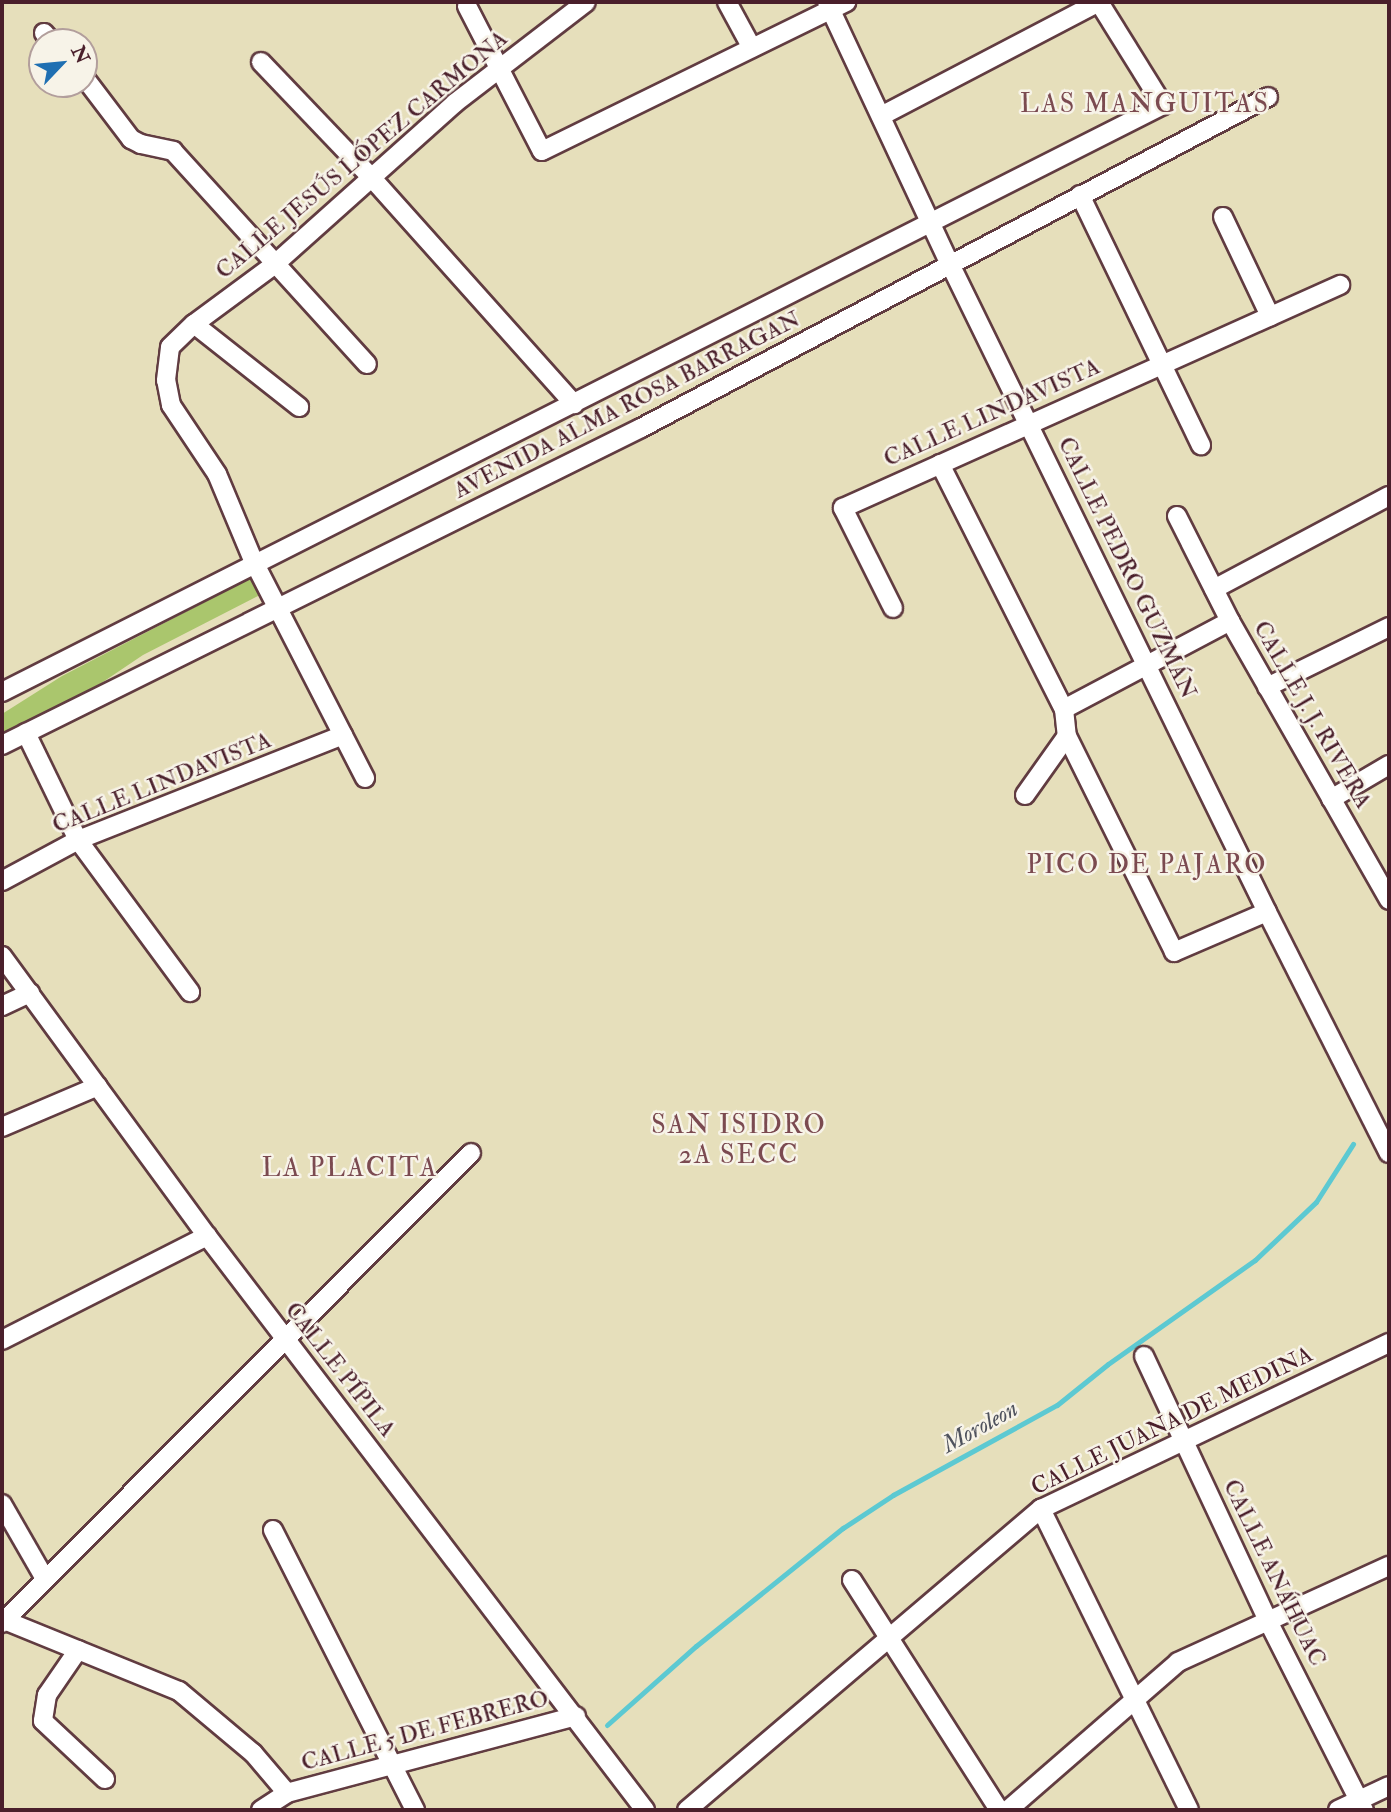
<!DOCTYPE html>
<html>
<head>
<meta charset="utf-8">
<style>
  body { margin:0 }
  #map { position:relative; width:1391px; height:1812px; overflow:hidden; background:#e6dfbb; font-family:"IM FELL Double Pica",serif }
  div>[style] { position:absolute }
  .green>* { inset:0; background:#aac66d }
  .stream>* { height:5px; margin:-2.5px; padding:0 2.5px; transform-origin:2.5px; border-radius:2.5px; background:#5cc9d2 }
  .roads { filter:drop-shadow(2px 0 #613c41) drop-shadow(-2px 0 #613c41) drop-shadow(0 2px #613c41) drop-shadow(0 -2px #613c41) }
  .minor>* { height:18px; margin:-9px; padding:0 9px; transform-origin:9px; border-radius:9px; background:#fff }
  span { translate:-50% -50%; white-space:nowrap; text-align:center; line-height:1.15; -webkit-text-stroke:5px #f7f3e8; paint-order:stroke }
  .street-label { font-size:23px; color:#4a1f2b }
  .water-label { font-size:24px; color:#4f525d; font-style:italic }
  .quarter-label { font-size:26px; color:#7b4a50; letter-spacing:2px }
  .frame { position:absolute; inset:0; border:4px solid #4a1f2b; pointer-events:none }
  .north { position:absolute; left:28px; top:28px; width:70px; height:70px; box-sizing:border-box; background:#f7f3e8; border:2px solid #b29e9c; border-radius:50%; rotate:64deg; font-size:19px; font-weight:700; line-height:28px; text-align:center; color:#4a1f2b }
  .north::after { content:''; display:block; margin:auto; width:24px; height:32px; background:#1f6fb2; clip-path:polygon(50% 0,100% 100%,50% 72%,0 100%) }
</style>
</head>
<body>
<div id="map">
  <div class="green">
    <div style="clip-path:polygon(251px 578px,260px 595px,143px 655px,94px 688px,2px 736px,2px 714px,62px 676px)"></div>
  </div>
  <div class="stream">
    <div style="left:607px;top:1725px;width:119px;rotate:-41.6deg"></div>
    <div style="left:696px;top:1646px;width:189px;rotate:-38.8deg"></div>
    <div style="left:843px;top:1528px;width:60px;rotate:-33.4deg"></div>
    <div style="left:893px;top:1495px;width:187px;rotate:-28.8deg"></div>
    <div style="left:1057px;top:1405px;width:65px;rotate:-38.8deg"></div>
    <div style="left:1108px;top:1364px;width:180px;rotate:-35.3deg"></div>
    <div style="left:1255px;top:1260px;width:84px;rotate:-43.6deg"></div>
    <div style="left:1316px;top:1202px;width:69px;rotate:-57.5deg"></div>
  </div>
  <div class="roads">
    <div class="minor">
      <div style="left:727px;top:2px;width:52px;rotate:61.5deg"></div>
      <div style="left:827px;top:2px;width:289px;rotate:64.9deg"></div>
      <div style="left:950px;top:264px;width:721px;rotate:63.93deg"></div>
      <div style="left:1267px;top:912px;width:270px;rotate:63.2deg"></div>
      <div style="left:467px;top:6px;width:163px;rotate:62.7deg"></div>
      <div style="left:542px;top:151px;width:339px;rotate:-26.1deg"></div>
      <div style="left:44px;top:33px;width:12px;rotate:48deg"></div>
      <div style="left:261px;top:62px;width:159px;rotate:46.3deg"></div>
      <div style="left:371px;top:177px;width:305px;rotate:48.2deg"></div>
      <div style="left:84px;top:77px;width:78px;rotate:52.8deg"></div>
      <div style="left:131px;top:139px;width:11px;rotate:27deg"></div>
      <div style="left:141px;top:144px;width:33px;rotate:12deg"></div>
      <div style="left:173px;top:151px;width:288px;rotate:47.7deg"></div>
      <div style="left:881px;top:116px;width:246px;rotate:-27.6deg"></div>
      <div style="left:1080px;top:195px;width:278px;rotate:64.2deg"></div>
      <div style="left:1223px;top:217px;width:110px;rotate:64.6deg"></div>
      <div style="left:194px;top:324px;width:134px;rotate:38.3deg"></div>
      <div style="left:940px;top:464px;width:275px;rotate:63.2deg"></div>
      <div style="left:1064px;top:709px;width:27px;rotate:84deg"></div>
      <div style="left:1067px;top:736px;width:241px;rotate:63.6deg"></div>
      <div style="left:1174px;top:952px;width:101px;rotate:-23.3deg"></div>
      <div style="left:1177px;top:516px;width:118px;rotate:63.2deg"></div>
      <div style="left:1230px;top:621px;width:321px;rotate:60.3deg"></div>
      <div style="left:1214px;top:589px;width:198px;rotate:-28deg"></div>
      <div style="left:893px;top:608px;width:112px;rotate:-116.6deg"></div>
      <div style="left:843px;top:508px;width:545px;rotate:-24.17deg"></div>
      <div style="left:1267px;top:687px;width:136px;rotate:-26.2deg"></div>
      <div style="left:2px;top:692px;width:1301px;rotate:-26.82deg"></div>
      <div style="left:1163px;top:105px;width:121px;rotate:-121.9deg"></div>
      <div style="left:1064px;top:709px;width:188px;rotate:-27.9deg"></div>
      <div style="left:26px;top:733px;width:119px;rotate:64.1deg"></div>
      <div style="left:78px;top:840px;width:189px;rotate:53.6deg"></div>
      <div style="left:2px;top:745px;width:713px;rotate:-26.39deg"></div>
      <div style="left:641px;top:428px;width:709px;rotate:-27.83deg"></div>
      <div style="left:365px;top:778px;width:245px;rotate:-117.2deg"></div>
      <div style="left:253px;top:560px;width:93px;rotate:-112.7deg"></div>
      <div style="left:217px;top:474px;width:83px;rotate:-123.7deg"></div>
      <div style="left:171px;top:405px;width:25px;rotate:-101deg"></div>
      <div style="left:166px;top:380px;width:33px;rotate:-83deg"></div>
      <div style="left:170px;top:347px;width:33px;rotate:-44deg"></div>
      <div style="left:194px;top:324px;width:101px;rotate:-36.5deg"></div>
      <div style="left:275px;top:264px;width:241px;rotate:-41.8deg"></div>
      <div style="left:455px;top:103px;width:165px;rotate:-37.6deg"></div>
      <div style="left:1025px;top:795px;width:72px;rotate:-54.6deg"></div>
      <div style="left:1331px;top:799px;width:67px;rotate:-30.4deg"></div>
      <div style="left:2px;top:881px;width:86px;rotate:-28.3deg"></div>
      <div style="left:78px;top:840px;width:285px;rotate:-21.6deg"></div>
      <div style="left:2px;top:956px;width:347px;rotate:53.8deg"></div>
      <div style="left:207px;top:1236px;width:722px;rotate:52.65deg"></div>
      <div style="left:2px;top:1006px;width:31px;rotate:-25deg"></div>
      <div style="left:2px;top:1127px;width:104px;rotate:-23.1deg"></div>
      <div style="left:2px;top:1340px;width:230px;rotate:-26.9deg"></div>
      <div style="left:1144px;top:1356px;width:295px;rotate:64.9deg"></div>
      <div style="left:1269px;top:1623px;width:210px;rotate:63.1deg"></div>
      <div style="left:2px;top:1504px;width:84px;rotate:60.1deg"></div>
      <div style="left:1041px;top:1509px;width:335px;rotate:63.8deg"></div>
      <div style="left:273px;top:1530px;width:314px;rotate:63.1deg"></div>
      <div style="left:852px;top:1580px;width:273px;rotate:57.4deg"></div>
      <div style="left:4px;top:1620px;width:189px;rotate:22.1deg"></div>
      <div style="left:179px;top:1691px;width:97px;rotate:40deg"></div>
      <div style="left:253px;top:1753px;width:52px;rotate:49.6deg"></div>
      <div style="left:2px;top:1623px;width:664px;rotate:-45.06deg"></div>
      <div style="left:78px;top:1650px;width:55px;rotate:124.6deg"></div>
      <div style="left:47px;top:1695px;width:26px;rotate:99deg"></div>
      <div style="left:43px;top:1721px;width:85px;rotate:43.1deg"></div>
      <div style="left:261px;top:1810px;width:31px;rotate:-33deg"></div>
      <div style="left:287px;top:1793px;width:299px;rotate:-14.9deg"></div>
      <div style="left:687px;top:1810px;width:465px;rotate:-40.4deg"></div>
      <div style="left:1041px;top:1509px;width:386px;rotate:-25.5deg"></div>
      <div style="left:1008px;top:1810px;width:225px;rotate:-41deg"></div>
      <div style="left:1178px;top:1662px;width:232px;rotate:-24.5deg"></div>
      <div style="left:1338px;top:1810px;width:56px;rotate:-25.2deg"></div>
    </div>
  </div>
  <div class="street-label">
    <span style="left:362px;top:155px;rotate:-40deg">CALLE JESÚS LÓPEZ CARMONA</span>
    <span style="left:627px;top:405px;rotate:-27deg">AVENIDA ALMA ROSA BARRAGAN</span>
    <span style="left:992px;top:413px;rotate:-24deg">CALLE LINDAVISTA</span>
    <span style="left:1127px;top:568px;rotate:64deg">CALLE PEDRO GUZMÁN</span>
    <span style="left:1312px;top:715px;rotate:60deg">CALLE J. J. RIVERA</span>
    <span style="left:162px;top:783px;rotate:-22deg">CALLE LINDAVISTA</span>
    <span style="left:340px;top:1370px;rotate:52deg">CALLE PÍPILA</span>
    <span style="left:1172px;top:1421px;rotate:-26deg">CALLE JUANA DE MEDINA</span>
    <span style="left:1274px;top:1573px;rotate:64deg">CALLE ANÁHUAC</span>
    <span style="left:425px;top:1731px;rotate:-15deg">CALLE 5 DE FEBRERO</span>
  </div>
  <div class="water-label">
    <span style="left:980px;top:1427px;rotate:-29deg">Moroleon</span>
  </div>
  <div class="quarter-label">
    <span style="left:1145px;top:105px">LAS MANGUITAS</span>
    <span style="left:1147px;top:866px">PICO DE PAJARO</span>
    <span style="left:739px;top:1141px">SAN ISIDRO<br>2A SECC</span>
    <span style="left:350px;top:1169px">LA PLACITA</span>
  </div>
  <div class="frame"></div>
  <div class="north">N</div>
</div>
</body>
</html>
